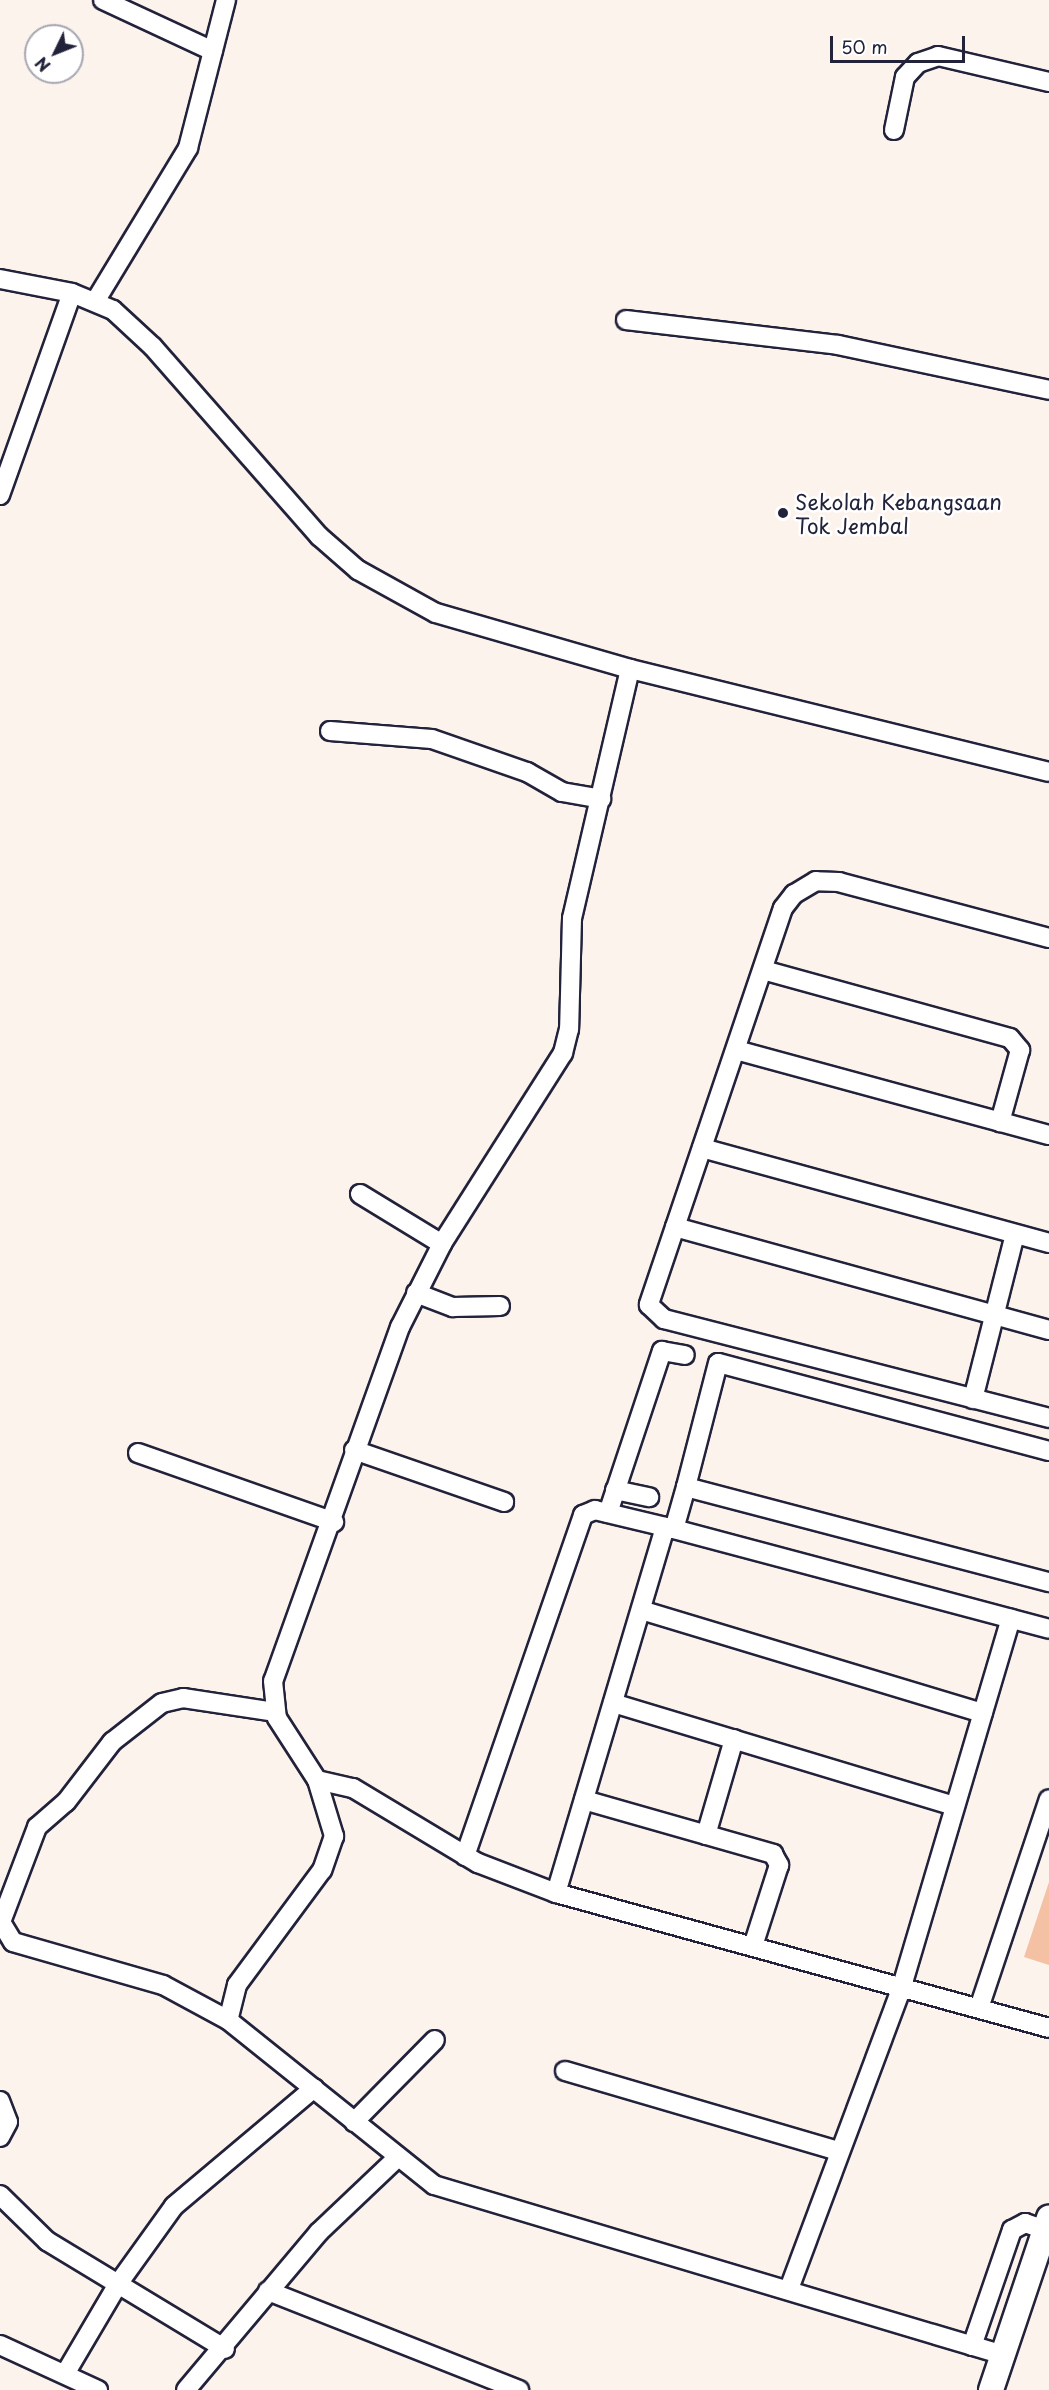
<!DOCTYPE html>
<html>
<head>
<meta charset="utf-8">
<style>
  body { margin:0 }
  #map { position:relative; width:1049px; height:2390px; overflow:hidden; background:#fdf3ed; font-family:"Playpen Sans",sans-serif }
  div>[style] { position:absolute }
  .building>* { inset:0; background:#f4c1a4 }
  .roads { filter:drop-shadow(2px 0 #22223b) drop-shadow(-2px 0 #22223b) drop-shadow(0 2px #22223b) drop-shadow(0 -2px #22223b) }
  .minor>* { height:18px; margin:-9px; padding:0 9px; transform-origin:9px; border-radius:9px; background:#fff }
  .major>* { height:24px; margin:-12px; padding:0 12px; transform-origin:12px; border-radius:12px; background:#fff }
  .dots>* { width:16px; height:16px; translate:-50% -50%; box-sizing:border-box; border:3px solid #fff; border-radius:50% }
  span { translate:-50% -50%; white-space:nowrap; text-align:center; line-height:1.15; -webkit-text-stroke:5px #fff; paint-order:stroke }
  .poi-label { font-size:21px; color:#22223b }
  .left { translate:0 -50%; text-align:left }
  .north { position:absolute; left:24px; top:24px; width:60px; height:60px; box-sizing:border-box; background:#fff; border:2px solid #a7a7b1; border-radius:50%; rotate:227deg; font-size:16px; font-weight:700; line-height:24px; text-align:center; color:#22223b }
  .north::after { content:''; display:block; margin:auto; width:21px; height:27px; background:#22223b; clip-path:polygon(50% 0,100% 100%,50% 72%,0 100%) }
  .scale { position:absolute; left:830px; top:36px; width:135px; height:27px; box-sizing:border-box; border:3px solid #22223b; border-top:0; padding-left:8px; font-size:18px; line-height:21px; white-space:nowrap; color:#22223b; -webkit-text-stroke:4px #fff; paint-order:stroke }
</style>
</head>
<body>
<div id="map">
  <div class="building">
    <div style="clip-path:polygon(1049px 1882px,1049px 1965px,1024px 1957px)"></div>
  </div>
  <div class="roads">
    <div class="minor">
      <div style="left:103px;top:0;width:121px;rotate:24.9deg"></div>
      <div style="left:894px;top:130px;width:54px;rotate:-78.3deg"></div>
      <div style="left:905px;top:77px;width:19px;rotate:-47deg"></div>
      <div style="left:918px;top:63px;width:21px;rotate:-19deg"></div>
      <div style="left:938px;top:56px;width:114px;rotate:13.2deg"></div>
      <div style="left:0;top:279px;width:73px;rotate:11deg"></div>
      <div style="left:72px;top:293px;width:44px;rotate:22.5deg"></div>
      <div style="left:113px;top:310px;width:54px;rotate:42.8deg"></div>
      <div style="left:153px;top:347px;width:252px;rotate:48.7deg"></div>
      <div style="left:319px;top:536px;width:52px;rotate:41.1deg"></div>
      <div style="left:358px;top:570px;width:89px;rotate:28.9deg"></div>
      <div style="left:436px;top:613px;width:202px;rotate:16.1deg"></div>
      <div style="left:630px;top:669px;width:431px;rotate:13.8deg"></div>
      <div style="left:96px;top:300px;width:178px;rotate:-58.8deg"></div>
      <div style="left:188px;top:148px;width:153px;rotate:-75.6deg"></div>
      <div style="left:626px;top:320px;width:213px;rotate:6.7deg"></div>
      <div style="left:838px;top:345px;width:216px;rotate:12deg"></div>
      <div style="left:0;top:495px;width:214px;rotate:-70.4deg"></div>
      <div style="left:630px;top:669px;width:256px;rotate:103.1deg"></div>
      <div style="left:572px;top:918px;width:111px;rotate:91.5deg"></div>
      <div style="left:569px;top:1029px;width:25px;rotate:104deg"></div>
      <div style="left:563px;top:1053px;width:226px;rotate:122.4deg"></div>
      <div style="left:442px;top:1244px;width:93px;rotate:116.8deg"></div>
      <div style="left:400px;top:1327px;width:376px;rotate:109.7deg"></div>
      <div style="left:273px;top:1681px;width:37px;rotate:84deg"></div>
      <div style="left:277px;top:1718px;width:74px;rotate:57.2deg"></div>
      <div style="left:317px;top:1780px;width:59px;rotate:73.1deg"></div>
      <div style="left:334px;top:1836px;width:36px;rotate:109deg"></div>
      <div style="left:322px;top:1870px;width:143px;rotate:126.5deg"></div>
      <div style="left:237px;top:1985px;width:36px;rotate:104deg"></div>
      <div style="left:228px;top:2020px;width:264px;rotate:38.7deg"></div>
      <div style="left:434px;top:2185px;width:594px;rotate:16.63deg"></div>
      <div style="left:330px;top:731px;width:102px;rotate:4.5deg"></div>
      <div style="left:432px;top:739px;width:101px;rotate:19.2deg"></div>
      <div style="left:527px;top:772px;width:40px;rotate:29.7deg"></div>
      <div style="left:562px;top:792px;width:40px;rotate:10deg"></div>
      <div style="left:1049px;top:938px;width:217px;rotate:-165.1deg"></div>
      <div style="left:839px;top:882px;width:23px;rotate:-178deg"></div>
      <div style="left:816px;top:881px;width:26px;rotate:149deg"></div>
      <div style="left:794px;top:894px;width:18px;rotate:128deg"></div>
      <div style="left:783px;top:908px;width:419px;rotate:108.7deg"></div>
      <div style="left:649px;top:1305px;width:21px;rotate:43deg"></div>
      <div style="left:664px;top:1319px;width:398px;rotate:14.4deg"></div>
      <div style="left:763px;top:970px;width:256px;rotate:15.4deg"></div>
      <div style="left:1010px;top:1038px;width:16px;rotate:50deg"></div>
      <div style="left:1020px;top:1050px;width:75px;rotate:105.5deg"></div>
      <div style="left:736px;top:1050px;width:324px;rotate:15.2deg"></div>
      <div style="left:702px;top:1148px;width:360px;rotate:15.3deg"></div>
      <div style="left:360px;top:1194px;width:96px;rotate:31.4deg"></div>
      <div style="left:675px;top:1227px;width:388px;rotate:15.4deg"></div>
      <div style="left:416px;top:1293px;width:40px;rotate:21deg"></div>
      <div style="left:453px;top:1307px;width:47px;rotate:-1.2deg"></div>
      <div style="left:973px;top:1399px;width:170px;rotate:-75.7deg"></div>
      <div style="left:354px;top:1450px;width:159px;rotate:19.1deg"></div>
      <div style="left:1049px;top:1451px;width:342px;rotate:-165.1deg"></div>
      <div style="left:718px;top:1363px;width:128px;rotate:104.5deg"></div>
      <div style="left:686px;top:1487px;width:375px;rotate:14.7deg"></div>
      <div style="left:138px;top:1453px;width:208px;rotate:19.4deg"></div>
      <div style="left:615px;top:1490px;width:35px;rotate:12deg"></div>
      <div style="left:608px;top:1513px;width:171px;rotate:-71.6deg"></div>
      <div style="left:662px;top:1351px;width:23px;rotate:10deg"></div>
      <div style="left:674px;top:1529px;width:44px;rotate:-74.1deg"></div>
      <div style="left:641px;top:1610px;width:357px;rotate:16.8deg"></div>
      <div style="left:613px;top:1703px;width:357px;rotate:16.8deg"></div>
      <div style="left:317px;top:1780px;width:37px;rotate:13deg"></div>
      <div style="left:353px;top:1788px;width:146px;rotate:31deg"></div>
      <div style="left:478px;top:1863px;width:84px;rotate:21deg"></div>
      <div style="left:556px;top:1893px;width:511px;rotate:15.31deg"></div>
      <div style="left:584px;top:1800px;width:197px;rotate:15.9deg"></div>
      <div style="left:773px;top:1854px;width:13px;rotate:61deg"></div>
      <div style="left:779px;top:1865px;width:85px;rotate:107.8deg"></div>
      <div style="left:706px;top:1835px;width:100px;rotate:-73.7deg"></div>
      <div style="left:465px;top:1856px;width:361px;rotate:-70.9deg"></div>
      <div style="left:583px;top:1515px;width:13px;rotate:-23deg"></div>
      <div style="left:595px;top:1510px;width:81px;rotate:13.5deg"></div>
      <div style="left:674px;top:1529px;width:388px;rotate:14.9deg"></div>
      <div style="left:556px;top:1893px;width:382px;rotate:-73.4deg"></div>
      <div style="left:979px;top:2008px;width:220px;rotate:-71.5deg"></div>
      <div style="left:228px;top:2020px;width:74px;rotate:-151.7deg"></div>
      <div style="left:163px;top:1985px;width:156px;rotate:-164deg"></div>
      <div style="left:13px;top:1942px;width:23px;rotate:-121deg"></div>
      <div style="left:1px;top:1922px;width:102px;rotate:-69.2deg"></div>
      <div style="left:37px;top:1827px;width:38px;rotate:-41deg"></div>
      <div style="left:66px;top:1802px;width:76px;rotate:-52.5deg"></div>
      <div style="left:112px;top:1742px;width:63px;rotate:-38deg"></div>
      <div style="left:162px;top:1703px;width:22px;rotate:-13deg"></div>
      <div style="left:183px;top:1698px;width:94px;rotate:8.6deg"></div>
      <div style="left:565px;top:2071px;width:285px;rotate:16.3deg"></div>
      <div style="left:0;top:2101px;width:22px;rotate:69deg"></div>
      <div style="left:8px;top:2122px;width:17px;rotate:118deg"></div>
      <div style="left:354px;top:2122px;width:115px;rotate:-45.4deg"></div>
      <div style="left:0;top:2195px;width:66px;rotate:44.4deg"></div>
      <div style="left:47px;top:2241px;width:208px;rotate:31.2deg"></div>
      <div style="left:789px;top:2289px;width:323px;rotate:-69.5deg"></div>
      <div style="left:902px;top:1986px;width:383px;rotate:-73.5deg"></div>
      <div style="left:268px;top:2291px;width:270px;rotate:21.5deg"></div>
      <div style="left:0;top:2345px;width:108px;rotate:24.7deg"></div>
      <div style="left:972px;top:2346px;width:123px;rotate:-71deg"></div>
      <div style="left:1012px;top:2230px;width:15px;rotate:-28deg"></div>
      <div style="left:1025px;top:2223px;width:21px;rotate:19deg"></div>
      <div style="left:65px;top:2374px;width:104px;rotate:-59.5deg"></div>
      <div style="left:118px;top:2284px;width:96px;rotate:-54.3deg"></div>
      <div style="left:174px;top:2206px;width:183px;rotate:-40.1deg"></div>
      <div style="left:186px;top:2390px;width:207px;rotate:-49.9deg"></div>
      <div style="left:319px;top:2232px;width:108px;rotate:-43.5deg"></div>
    </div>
    <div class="major">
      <div style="left:991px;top:2390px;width:182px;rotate:-71.4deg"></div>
    </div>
  </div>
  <div class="dots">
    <div style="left:783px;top:513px;background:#22223b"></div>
  </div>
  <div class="poi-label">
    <span class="left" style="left:795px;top:513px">Sekolah Kebangsaan<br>Tok Jembal</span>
  </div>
  <div class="north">N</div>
  <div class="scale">50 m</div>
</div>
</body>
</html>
